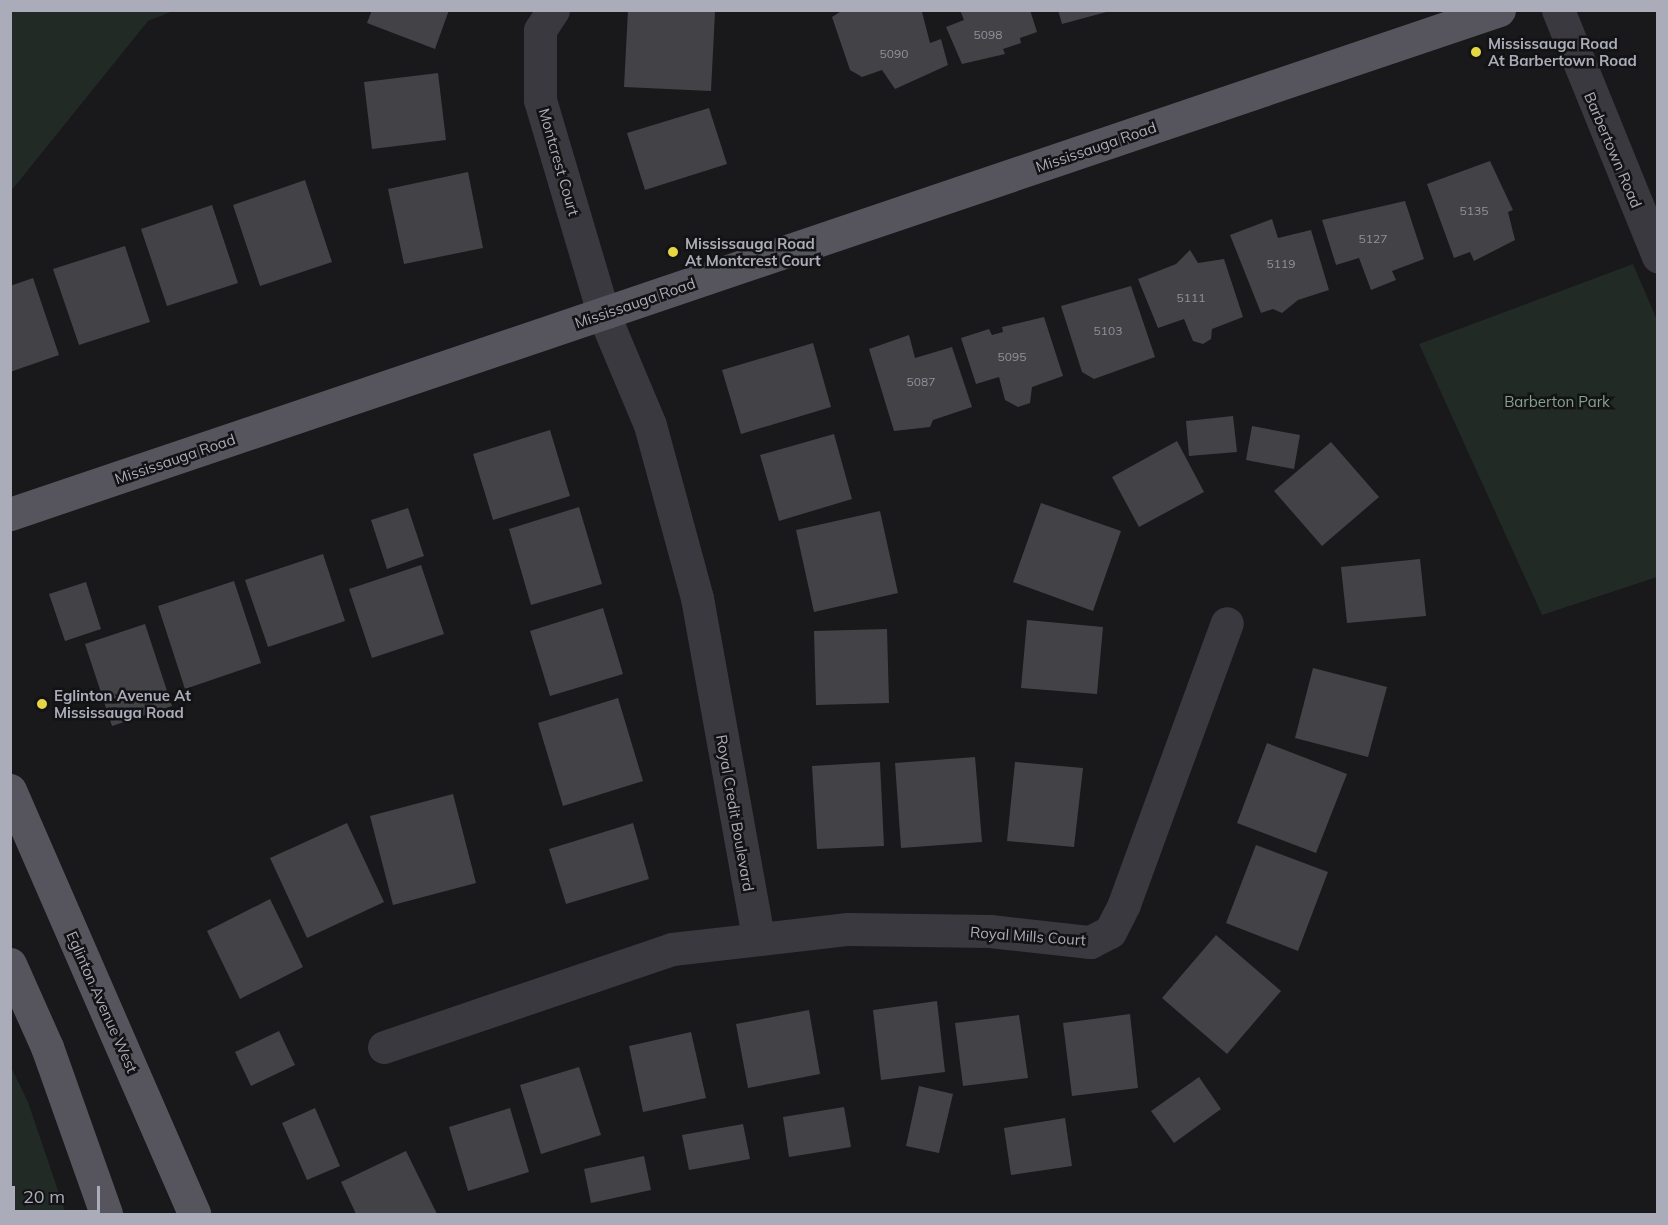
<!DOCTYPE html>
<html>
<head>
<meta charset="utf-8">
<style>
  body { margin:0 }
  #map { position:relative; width:1668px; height:1225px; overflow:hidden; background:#19181a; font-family:Mulish,sans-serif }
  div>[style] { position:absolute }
  .green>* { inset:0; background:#222a25 }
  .building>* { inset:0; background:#434247 }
  .minor>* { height:33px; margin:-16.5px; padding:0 16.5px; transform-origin:16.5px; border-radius:16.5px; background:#3a393f }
  .major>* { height:33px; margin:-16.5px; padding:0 16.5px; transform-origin:16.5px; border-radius:16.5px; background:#56555e }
  .dots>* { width:16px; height:16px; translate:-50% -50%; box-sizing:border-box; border:3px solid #131315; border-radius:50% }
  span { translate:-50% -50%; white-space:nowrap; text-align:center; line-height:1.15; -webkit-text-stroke:5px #131315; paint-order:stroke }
  .number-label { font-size:12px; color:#91929c }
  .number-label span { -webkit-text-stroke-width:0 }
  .poi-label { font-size:15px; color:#abacb9; font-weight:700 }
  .left { translate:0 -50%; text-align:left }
  .street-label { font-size:15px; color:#abacb9 }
  .park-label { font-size:15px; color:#84a28d }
  .frame { position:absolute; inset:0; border:12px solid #abacb9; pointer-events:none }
  .scale { position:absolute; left:12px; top:1186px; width:88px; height:27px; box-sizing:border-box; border:3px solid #abacb9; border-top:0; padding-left:8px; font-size:18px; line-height:21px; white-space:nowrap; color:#abacb9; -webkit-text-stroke:4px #131315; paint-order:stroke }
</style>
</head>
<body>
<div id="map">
  <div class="green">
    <div style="clip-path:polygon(11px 10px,173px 11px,148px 21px,11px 191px)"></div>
    <div style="clip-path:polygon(1633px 264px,1657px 320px,1657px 577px,1542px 615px,1419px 344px)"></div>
    <div style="clip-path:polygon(10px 1065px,28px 1102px,66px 1214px,11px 1214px)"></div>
  </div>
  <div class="building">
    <div style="clip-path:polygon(372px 10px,449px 10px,435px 49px,367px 23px)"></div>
    <div style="clip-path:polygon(628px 10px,715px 12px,711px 91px,624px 87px)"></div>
    <div style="clip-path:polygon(843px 10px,922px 12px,930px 43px,941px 39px,948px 65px,895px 89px,882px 70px,862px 77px,850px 70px,832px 17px)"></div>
    <div style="clip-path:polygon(960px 10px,1030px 10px,1037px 32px,1020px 38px,1021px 43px,1003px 49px,1005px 54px,962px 64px,946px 27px,964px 20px)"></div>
    <div style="clip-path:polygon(1058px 10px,1110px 10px,1110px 11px,1062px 24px)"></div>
    <div style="clip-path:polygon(438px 73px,446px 140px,372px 149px,364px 82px)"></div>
    <div style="clip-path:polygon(709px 108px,727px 164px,645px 190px,627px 133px)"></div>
    <div style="clip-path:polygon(1490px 161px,1513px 210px,1508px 212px,1515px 240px,1474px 261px,1470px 252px,1454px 258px,1427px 184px)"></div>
    <div style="clip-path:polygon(468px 172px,483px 248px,404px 264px,388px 189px)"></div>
    <div style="clip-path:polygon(305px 180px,332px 262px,260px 286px,233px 205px)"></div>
    <div style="clip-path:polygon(1405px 201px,1424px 259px,1392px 271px,1396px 280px,1371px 290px,1359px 258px,1336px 265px,1322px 220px)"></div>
    <div style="clip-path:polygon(212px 205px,238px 283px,167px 306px,141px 229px)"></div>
    <div style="clip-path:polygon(1272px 219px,1278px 238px,1311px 230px,1329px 290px,1298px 300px,1282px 313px,1273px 309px,1261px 313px,1230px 235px)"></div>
    <div style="clip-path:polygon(125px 246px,150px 322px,79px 345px,53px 269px)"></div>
    <div style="clip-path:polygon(1190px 250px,1198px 263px,1224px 259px,1243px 317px,1212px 329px,1211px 339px,1203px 344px,1193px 341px,1184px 319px,1158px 328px,1138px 279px,1176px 264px)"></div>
    <div style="clip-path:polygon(33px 278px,59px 355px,10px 372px,10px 286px)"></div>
    <div style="clip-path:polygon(1131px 286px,1155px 357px,1094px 379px,1082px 372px,1061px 306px)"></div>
    <div style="clip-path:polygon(1044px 317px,1063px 376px,1032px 387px,1030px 403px,1018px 407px,1005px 400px,999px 377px,976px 384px,961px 338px,989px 329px,992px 335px,1003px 332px,1002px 327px)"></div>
    <div style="clip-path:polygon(909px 335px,915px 358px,952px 347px,972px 407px,933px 420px,930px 427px,894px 431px,869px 349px)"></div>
    <div style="clip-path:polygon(813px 343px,831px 407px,741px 434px,722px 370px)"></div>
    <div style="clip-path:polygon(1233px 416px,1237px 452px,1189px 456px,1186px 421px)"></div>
    <div style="clip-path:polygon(1252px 426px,1300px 435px,1294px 469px,1246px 460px)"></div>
    <div style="clip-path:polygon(550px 430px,570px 496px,493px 520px,473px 454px)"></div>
    <div style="clip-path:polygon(834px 434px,852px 499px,779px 521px,760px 455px)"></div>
    <div style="clip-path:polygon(1177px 441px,1204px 492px,1139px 527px,1112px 477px)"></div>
    <div style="clip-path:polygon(1331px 442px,1379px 497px,1322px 546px,1274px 491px)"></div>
    <div style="clip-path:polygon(1041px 503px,1121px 531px,1093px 611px,1013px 582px)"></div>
    <div style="clip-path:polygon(579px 507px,602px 584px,531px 605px,509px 529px)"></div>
    <div style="clip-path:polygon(408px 508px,424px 556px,387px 569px,371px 520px)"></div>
    <div style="clip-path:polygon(880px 511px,898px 593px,814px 612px,796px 530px)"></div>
    <div style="clip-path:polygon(323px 554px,345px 621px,268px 647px,245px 580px)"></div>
    <div style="clip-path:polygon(1420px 559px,1426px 616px,1347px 623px,1341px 567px)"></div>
    <div style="clip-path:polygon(421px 565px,444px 634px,372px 658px,349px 589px)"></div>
    <div style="clip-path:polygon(234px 581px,261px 663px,185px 689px,158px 606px)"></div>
    <div style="clip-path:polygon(86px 582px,101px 629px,65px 641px,49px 594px)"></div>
    <div style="clip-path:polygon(603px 608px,623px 674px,550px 696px,530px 631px)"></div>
    <div style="clip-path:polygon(1027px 620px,1103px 627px,1097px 694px,1021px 688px)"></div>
    <div style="clip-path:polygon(145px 624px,172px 706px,112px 726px,85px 644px)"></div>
    <div style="clip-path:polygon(887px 629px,889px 703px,816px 705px,814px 631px)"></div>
    <div style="clip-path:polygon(1313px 668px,1387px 687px,1368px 757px,1295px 738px)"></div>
    <div style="clip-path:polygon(618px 698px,643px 781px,563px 806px,538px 723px)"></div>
    <div style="clip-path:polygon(1267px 743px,1347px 774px,1316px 853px,1237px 823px)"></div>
    <div style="clip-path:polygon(975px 757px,982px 842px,901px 848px,895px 763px)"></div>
    <div style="clip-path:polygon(880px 762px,884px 846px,817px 849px,812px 766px)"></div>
    <div style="clip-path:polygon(1015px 762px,1083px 768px,1074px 847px,1007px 841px)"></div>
    <div style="clip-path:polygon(453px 794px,476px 883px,393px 905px,370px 816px)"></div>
    <div style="clip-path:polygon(347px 823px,384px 902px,307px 938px,270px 858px)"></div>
    <div style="clip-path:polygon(633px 823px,649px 879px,566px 904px,549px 849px)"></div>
    <div style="clip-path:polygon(1256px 845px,1328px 872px,1298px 951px,1226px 923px)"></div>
    <div style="clip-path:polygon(270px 899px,303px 967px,240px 999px,207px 931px)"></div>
    <div style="clip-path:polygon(1216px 935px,1281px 991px,1227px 1054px,1162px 998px)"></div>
    <div style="clip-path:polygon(937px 1001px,945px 1072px,881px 1080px,873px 1010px)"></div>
    <div style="clip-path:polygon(809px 1010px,820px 1074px,748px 1088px,736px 1024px)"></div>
    <div style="clip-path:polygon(1130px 1014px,1138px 1088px,1072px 1096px,1063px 1023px)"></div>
    <div style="clip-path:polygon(1019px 1015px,1028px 1078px,963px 1086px,955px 1023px)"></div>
    <div style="clip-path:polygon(279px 1031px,295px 1065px,251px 1086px,235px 1052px)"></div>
    <div style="clip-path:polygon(691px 1032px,706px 1098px,643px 1112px,629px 1046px)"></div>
    <div style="clip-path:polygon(579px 1067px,601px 1135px,541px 1154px,520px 1085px)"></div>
    <div style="clip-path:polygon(1199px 1077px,1221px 1109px,1174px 1143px,1151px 1111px)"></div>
    <div style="clip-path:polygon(919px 1086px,953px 1094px,939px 1153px,906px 1146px)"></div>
    <div style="clip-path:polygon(844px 1107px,851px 1147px,789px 1157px,783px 1117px)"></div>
    <div style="clip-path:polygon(315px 1108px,340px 1166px,307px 1180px,282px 1123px)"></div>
    <div style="clip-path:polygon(510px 1108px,529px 1172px,468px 1191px,449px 1127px)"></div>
    <div style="clip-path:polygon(1065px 1118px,1072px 1166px,1011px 1175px,1004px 1128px)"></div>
    <div style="clip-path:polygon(743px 1124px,750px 1159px,689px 1170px,682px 1135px)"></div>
    <div style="clip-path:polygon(406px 1151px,437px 1214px,356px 1214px,341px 1182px)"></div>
    <div style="clip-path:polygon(644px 1156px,651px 1190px,591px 1203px,584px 1169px)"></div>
  </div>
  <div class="minor">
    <div style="left:553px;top:10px;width:24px;rotate:123deg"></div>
    <div style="left:540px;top:30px;width:70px;rotate:90deg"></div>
    <div style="left:540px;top:100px;width:222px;rotate:73.5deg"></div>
    <div style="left:603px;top:313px;width:121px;rotate:67.2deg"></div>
    <div style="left:650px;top:425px;width:179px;rotate:74.8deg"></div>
    <div style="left:697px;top:598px;width:345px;rotate:79.8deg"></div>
    <div style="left:1558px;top:10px;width:266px;rotate:67.9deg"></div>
    <div style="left:384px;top:1047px;width:304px;rotate:-18.8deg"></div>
    <div style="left:672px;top:949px;width:177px;rotate:-6.5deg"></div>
    <div style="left:848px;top:929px;width:142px;rotate:0.8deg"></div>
    <div style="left:990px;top:931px;width:101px;rotate:6.3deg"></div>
    <div style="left:1090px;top:942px;width:22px;rotate:-27deg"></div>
    <div style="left:1110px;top:932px;width:31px;rotate:-63deg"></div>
    <div style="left:1124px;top:904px;width:299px;rotate:-69.9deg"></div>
  </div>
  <div class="major">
    <div style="left:10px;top:514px;width:1572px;rotate:-18.7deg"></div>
    <div style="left:10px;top:790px;width:462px;rotate:66.5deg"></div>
    <div style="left:10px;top:964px;width:91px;rotate:66deg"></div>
    <div style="left:47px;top:1047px;width:177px;rotate:70.5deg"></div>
  </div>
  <div class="dots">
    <div style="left:1476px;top:52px;background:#e6d644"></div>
    <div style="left:673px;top:252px;background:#e6d644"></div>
    <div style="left:42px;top:704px;background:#e6d644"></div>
  </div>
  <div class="number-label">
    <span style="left:988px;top:35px">5098</span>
    <span style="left:894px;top:54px">5090</span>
    <span style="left:1474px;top:211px">5135</span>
    <span style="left:1373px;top:239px">5127</span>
    <span style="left:1281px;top:264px">5119</span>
    <span style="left:1191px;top:298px">5111</span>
    <span style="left:1108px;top:331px">5103</span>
    <span style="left:1012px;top:357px">5095</span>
    <span style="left:921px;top:382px">5087</span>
  </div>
  <div class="poi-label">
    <span class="left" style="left:1488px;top:52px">Mississauga Road<br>At Barbertown Road</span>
    <span class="left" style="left:685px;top:252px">Mississauga Road<br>At Montcrest Court</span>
    <span class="left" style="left:54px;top:704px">Eglinton Avenue At<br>Mississauga Road</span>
  </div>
  <div class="street-label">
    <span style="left:1096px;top:147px;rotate:-19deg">Mississauga Road</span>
    <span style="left:1613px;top:150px;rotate:67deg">Barbertown Road</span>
    <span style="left:559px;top:162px;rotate:74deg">Montcrest Court</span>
    <span style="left:635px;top:303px;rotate:-19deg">Mississauga Road</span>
    <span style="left:175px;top:459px;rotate:-19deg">Mississauga Road</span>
    <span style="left:735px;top:813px;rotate:80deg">Royal Credit Boulevard</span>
    <span style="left:1028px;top:936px;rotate:4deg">Royal Mills Court</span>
    <span style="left:102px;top:1002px;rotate:66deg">Eglinton Avenue West</span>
  </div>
  <div class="park-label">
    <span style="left:1557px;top:402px">Barberton Park</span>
  </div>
  <div class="frame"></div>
  <div class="scale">20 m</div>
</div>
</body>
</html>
